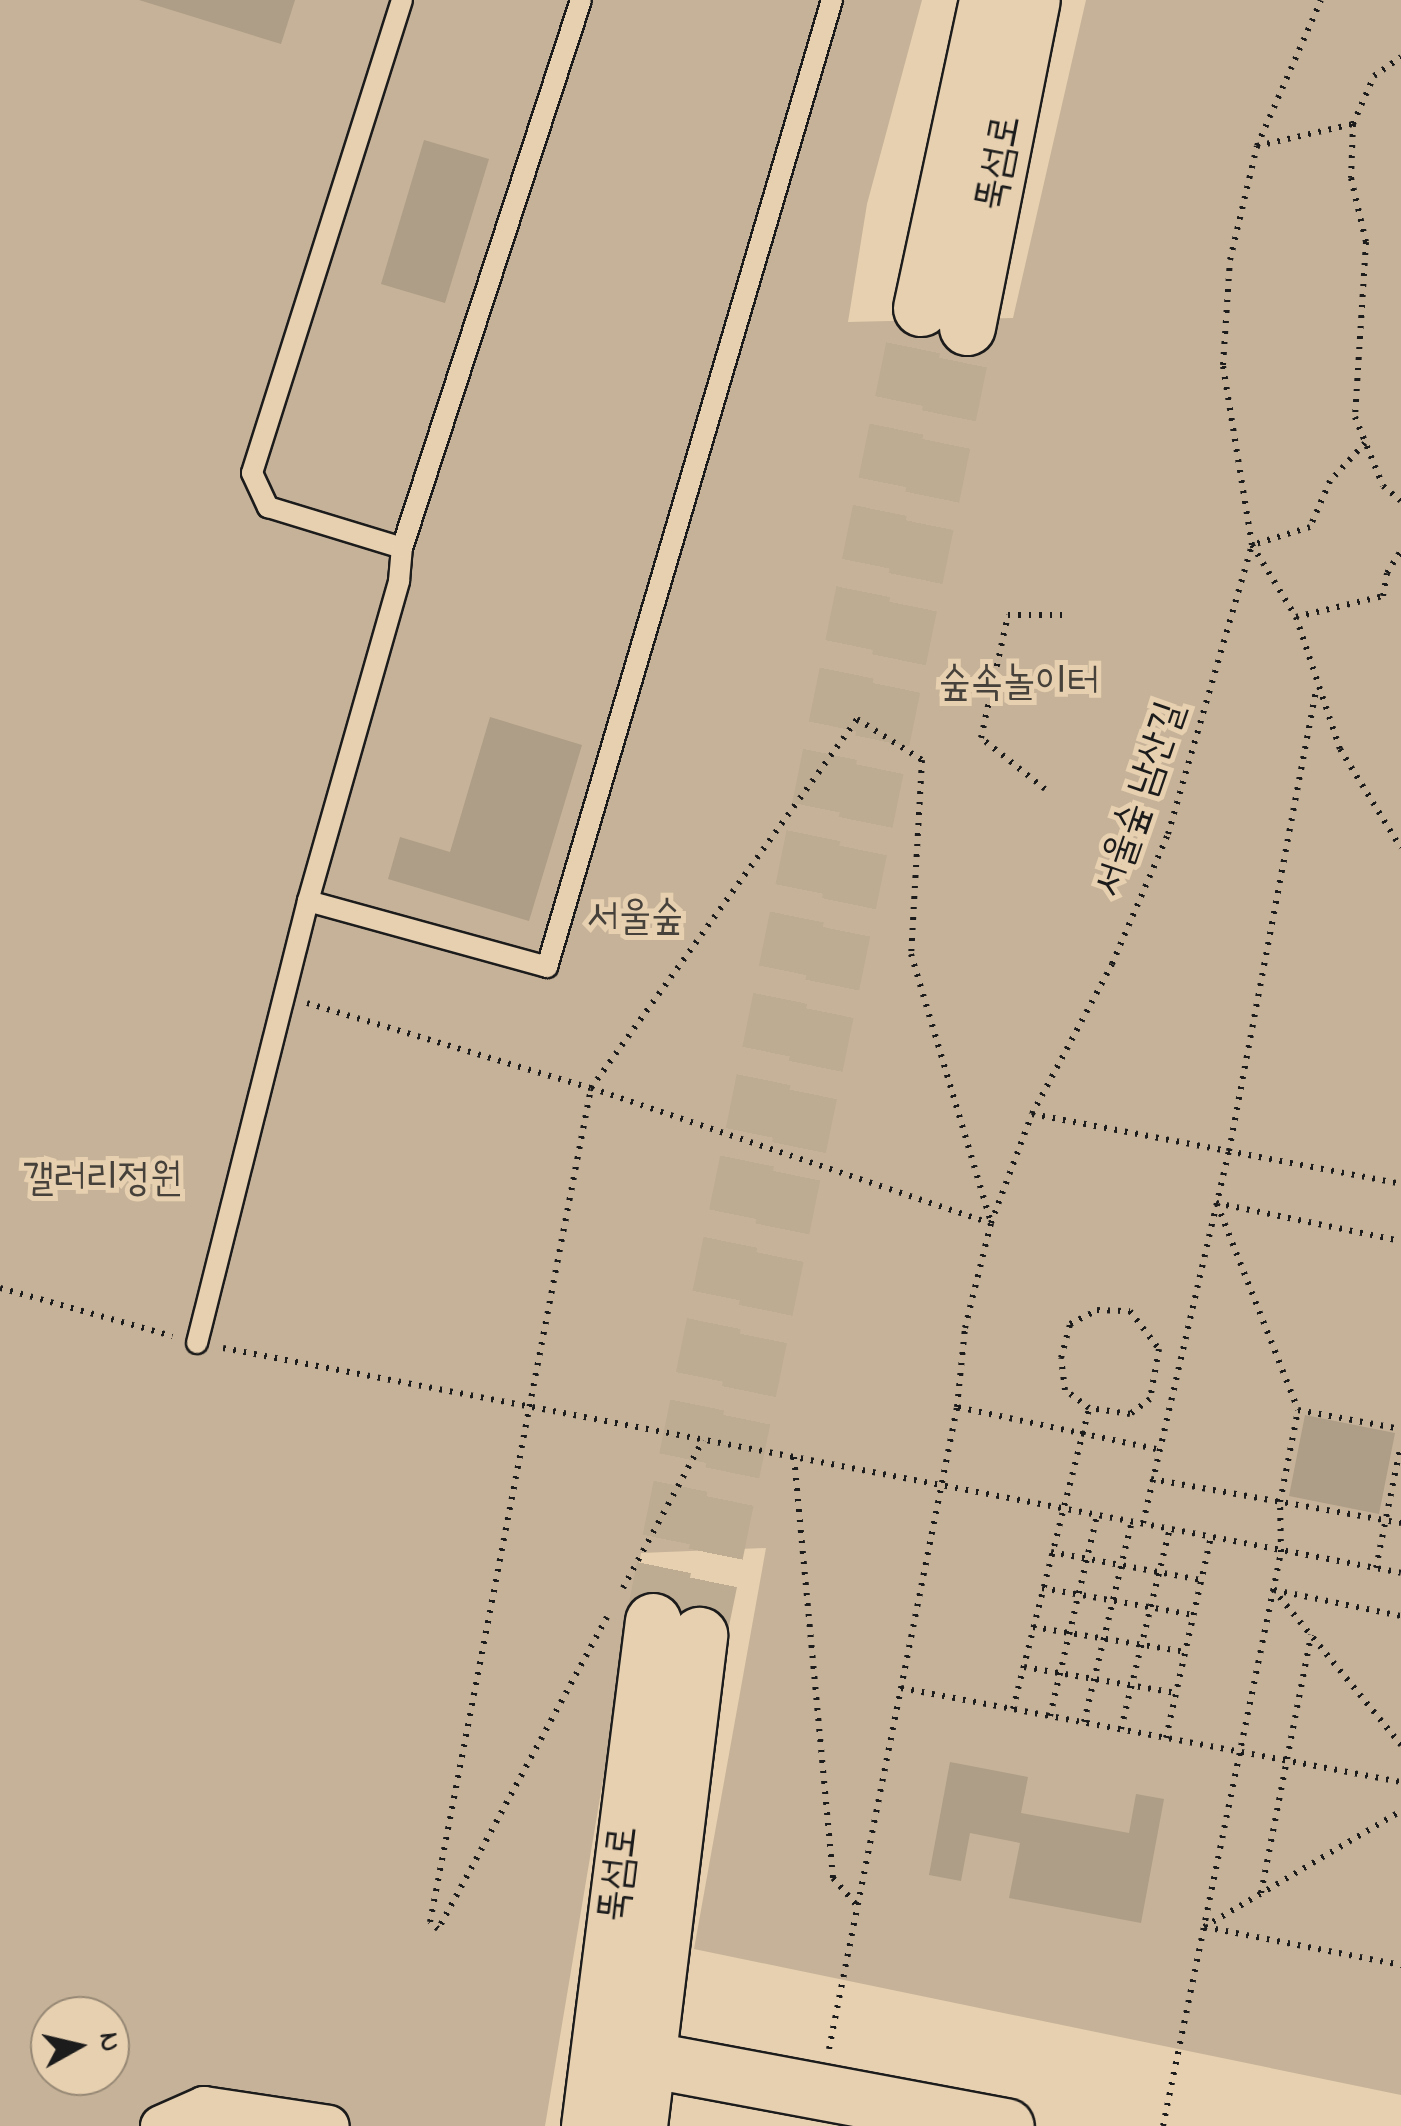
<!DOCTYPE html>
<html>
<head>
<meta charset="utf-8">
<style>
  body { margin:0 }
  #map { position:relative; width:1401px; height:2126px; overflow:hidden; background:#e7d0b0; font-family:"Indie Flower","Poor Story",sans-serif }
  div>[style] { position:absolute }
  .green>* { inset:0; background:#c6b298 }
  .building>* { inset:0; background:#ae9e87 }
  .secondary-tunnel>* { height:55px; margin-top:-27.5px; transform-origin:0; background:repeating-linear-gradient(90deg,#beac92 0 55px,transparent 0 83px) }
  .path>* { height:6px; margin-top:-3px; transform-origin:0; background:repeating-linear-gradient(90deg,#1c1c1c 0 2.5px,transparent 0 10.5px) }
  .roads { filter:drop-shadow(2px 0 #1c1c1c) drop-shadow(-2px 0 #1c1c1c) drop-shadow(0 2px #1c1c1c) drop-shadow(0 -2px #1c1c1c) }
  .lane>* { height:20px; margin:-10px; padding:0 10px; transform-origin:10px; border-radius:10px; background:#e7d0b0 }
  .street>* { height:40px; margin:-20px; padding:0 20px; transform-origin:20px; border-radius:20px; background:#e7d0b0 }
  .secondary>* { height:55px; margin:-27.5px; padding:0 27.5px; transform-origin:27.5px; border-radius:27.5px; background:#e7d0b0 }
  span { translate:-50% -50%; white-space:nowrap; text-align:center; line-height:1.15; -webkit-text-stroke:10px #e7d0b0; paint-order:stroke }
  .street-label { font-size:40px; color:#1c1c1c }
  .park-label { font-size:40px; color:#46423b }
  .north { position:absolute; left:30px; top:1996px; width:100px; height:100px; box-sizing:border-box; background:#e7d0b0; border:2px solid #968875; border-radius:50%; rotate:82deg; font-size:28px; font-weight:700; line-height:40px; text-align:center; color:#1c1c1c }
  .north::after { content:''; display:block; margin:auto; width:35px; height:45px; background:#1c1c1c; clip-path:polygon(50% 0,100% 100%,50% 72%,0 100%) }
</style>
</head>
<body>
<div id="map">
  <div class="green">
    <div style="clip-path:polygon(evenodd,0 0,922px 0,867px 204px,848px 322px,1013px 318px,1086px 0,1401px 0,1401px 2095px,694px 1949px,766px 1548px,641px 1553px,545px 2126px,0 2126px,0 0,50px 2016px,110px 2016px,110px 2076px,50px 2076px,50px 2016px)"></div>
  </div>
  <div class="building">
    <div style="clip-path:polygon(139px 0,295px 0,281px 44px)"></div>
    <div style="clip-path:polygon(424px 140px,489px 159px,445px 303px,381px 284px)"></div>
    <div style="clip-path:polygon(490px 717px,582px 745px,529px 921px,388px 879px,400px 837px,450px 852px)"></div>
    <div style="clip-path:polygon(1305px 1415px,1395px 1433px,1379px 1514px,1289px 1496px)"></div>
    <div style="clip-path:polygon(950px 1762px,1028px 1777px,1021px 1813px,1129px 1833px,1136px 1794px,1164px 1799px,1141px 1923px,1009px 1898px,1020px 1843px,970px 1833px,961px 1881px,929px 1875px)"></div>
  </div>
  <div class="secondary-tunnel">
    <div style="left:653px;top:1621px;width:1340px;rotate:-78.46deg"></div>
    <div style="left:699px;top:1635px;width:1335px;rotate:-78.42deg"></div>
  </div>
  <div class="path">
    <div style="left:1353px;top:124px;width:52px;rotate:-66.4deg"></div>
    <div style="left:1374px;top:76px;width:33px;rotate:-35deg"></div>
    <div style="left:1257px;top:146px;width:98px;rotate:-12.9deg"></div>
    <div style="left:1353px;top:124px;width:54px;rotate:92.1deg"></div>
    <div style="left:1351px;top:178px;width:66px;rotate:76.8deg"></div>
    <div style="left:1366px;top:242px;width:175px;rotate:93.6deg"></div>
    <div style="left:1355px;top:417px;width:74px;rotate:67.9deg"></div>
    <div style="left:1383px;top:486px;width:23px;rotate:40deg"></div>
    <div style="left:1365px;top:443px;width:52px;rotate:132.6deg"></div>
    <div style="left:1330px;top:481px;width:50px;rotate:113.5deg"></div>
    <div style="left:1310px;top:527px;width:61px;rotate:162.8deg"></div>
    <div style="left:1252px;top:545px;width:84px;rotate:58.6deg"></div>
    <div style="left:1296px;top:617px;width:139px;rotate:71.6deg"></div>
    <div style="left:1340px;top:749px;width:116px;rotate:58.4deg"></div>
    <div style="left:1296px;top:617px;width:89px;rotate:-13.6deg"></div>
    <div style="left:1383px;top:596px;width:23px;rotate:-80deg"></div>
    <div style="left:1387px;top:573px;width:26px;rotate:-58deg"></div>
    <div style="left:1045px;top:789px;width:82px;rotate:-141.4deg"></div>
    <div style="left:981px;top:738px;width:126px;rotate:-77.6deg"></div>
    <div style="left:1008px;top:615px;width:54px"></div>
    <div style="left:307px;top:1003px;width:296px;rotate:16.7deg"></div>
    <div style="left:591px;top:1088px;width:421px;rotate:18.7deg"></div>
    <div style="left:1032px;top:1114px;width:376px;rotate:10.7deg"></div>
    <div style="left:1216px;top:1203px;width:189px;rotate:11.6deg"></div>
    <div style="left:1217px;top:1204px;width:221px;rotate:68.5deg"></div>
    <div style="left:0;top:1288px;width:179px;rotate:15.6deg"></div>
    <div style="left:223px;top:1348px;width:1199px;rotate:10.81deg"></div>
    <div style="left:1156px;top:1449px;width:203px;rotate:-168.1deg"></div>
    <div style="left:957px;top:1407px;width:79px;rotate:-84.2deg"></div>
    <div style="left:965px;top:1328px;width:108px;rotate:-76.1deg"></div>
    <div style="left:991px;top:1223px;width:116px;rotate:-69.4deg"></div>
    <div style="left:1032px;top:1114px;width:170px;rotate:-61.9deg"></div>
    <div style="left:1112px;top:964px;width:142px;rotate:-66.7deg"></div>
    <div style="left:1168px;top:834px;width:301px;rotate:-73.8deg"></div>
    <div style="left:1252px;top:545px;width:182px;rotate:-99.2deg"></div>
    <div style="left:1223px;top:365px;width:105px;rotate:-86.2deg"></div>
    <div style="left:1230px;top:260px;width:117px;rotate:-76.7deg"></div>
    <div style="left:1257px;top:146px;width:159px;rotate:-66.3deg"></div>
    <div style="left:794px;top:1457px;width:423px;rotate:84.7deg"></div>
    <div style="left:833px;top:1878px;width:37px;rotate:49deg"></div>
    <div style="left:1151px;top:1479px;width:254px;rotate:10deg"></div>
    <div style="left:1143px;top:1523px;width:382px;rotate:-77deg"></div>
    <div style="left:1229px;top:1151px;width:469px;rotate:-79.3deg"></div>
    <div style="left:1051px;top:1552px;width:153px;rotate:10.6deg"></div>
    <div style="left:1376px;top:1568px;width:126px;rotate:-78.6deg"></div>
    <div style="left:623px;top:1588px;width:168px;rotate:-61.6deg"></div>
    <div style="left:1042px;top:1588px;width:153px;rotate:10.1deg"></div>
    <div style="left:1273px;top:1589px;width:202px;rotate:50.6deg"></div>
    <div style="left:1274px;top:1590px;width:130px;rotate:11.6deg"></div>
    <div style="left:607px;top:1617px;width:355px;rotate:118.4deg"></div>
    <div style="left:438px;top:1929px;width:11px;rotate:-139deg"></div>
    <div style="left:430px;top:1922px;width:849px;rotate:-79.07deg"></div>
    <div style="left:591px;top:1088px;width:455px;rotate:-54.2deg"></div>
    <div style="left:857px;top:719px;width:77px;rotate:32.2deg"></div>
    <div style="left:922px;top:760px;width:194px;rotate:93.2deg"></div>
    <div style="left:911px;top:954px;width:281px;rotate:73.4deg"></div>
    <div style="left:1033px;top:1627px;width:154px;rotate:9.3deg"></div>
    <div style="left:1024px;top:1667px;width:154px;rotate:9.7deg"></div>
    <div style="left:901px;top:1688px;width:509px;rotate:10.65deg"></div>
    <div style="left:1013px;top:1709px;width:310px;rotate:-75.8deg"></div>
    <div style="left:1089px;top:1408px;width:30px;rotate:-143deg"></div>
    <div style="left:1065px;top:1390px;width:32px;rotate:-97deg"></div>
    <div style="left:1061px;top:1358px;width:35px;rotate:-75deg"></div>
    <div style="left:1070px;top:1324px;width:30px;rotate:-27deg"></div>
    <div style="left:1097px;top:1310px;width:33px;rotate:2deg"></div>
    <div style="left:1130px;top:1311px;width:48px;rotate:52.7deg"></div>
    <div style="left:1159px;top:1349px;width:51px;rotate:100.2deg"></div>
    <div style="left:1150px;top:1399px;width:25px;rotate:143deg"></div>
    <div style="left:1130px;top:1414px;width:41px;rotate:-171.7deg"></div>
    <div style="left:1050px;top:1716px;width:206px;rotate:-76.8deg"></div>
    <div style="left:1084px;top:1722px;width:207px;rotate:-76.6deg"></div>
    <div style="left:1121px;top:1729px;width:207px;rotate:-76.3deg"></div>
    <div style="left:1166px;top:1738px;width:207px;rotate:-77.4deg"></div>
    <div style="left:1261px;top:1893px;width:263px;rotate:-79deg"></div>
    <div style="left:1204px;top:1927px;width:229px;rotate:-30.5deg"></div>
    <div style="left:1205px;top:1927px;width:200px;rotate:11deg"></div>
    <div style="left:829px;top:2049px;width:655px;rotate:-78.72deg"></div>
    <div style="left:1163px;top:2126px;width:586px;rotate:-78.38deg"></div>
    <div style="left:1281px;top:1552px;width:50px;rotate:-91.1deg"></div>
    <div style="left:1280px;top:1502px;width:94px;rotate:-78.9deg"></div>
    <div style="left:1298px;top:1410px;width:105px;rotate:10.5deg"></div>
  </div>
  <div class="roads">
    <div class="lane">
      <div style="left:402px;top:0;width:496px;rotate:107.6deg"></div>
      <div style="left:252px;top:473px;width:38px;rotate:65deg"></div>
      <div style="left:268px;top:507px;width:140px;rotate:17deg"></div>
      <div style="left:308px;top:901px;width:248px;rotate:15.4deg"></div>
      <div style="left:547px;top:967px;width:1008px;rotate:-73.58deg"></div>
      <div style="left:197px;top:1343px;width:456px;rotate:-75.9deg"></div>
      <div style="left:308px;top:901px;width:333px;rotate:-74.1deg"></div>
      <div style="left:399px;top:581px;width:33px;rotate:-85deg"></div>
      <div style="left:402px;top:548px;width:576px;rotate:-71.91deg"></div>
    </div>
    <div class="street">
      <div style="left:161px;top:2126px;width:47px;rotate:-23.8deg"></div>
      <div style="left:204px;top:2107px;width:126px;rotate:8.6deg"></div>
    </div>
    <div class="secondary">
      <div style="left:921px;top:308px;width:315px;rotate:-77.9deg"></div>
      <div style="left:967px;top:327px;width:333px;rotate:-78.8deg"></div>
      <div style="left:647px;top:2059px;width:365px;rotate:10.6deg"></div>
      <div style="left:589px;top:2126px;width:509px;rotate:-82.78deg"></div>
      <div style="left:639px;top:2126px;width:495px;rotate:-83deg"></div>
    </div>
  </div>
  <div class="street-label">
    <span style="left:1000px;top:163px;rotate:-79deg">뚝섬로</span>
    <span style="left:1141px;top:800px;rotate:-71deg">서울숲 남산길</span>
    <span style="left:620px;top:1874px;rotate:-83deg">뚝섬로</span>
  </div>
  <div class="park-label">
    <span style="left:1019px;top:685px">숲속놀이터</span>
    <span style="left:635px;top:919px">서울숲</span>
    <span style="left:102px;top:1181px">갤러리정원</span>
  </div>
  <div class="north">N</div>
</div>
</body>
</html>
